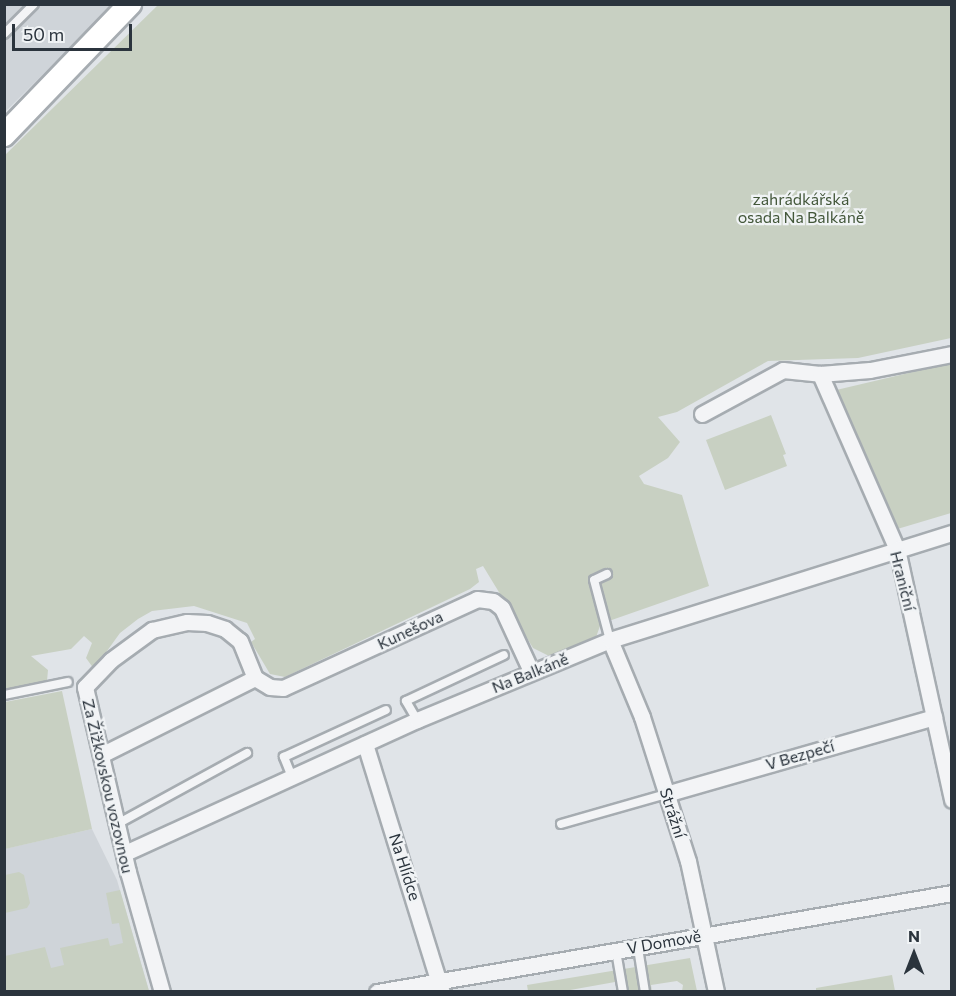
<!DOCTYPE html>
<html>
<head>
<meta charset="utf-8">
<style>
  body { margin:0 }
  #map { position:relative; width:956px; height:996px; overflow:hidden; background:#e0e4e8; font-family:Commissioner,sans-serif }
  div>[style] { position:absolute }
  .built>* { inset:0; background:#cfd4d9 }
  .green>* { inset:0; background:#c8d0c2 }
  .roads { filter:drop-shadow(2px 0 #a6acb1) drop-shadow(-2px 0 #a6acb1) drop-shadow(0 2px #a6acb1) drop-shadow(0 -2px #a6acb1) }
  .service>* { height:8px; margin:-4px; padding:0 4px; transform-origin:4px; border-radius:4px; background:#f3f4f6 }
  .minor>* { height:15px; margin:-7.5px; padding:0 7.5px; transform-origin:7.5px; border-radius:7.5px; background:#f3f4f6 }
  .secondary>* { height:22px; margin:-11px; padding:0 11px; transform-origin:11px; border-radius:11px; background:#fff }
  span { translate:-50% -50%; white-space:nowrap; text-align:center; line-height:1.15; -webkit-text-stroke:4.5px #f0f3f5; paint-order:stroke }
  .park-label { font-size:16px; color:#43573a }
  .street-label { font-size:16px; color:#2b343d }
  .frame { position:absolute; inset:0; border:6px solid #2b343d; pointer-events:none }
  .north { position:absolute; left:884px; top:924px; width:60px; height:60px; -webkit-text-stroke:4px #f0f3f5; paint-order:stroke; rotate:0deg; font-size:16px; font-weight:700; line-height:24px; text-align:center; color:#2b343d }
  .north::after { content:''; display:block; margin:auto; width:21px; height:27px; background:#2b343d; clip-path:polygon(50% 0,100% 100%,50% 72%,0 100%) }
  .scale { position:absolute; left:12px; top:24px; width:120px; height:27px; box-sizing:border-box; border:3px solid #2b343d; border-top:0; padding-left:8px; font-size:18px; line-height:21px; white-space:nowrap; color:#2b343d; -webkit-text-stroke:4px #f0f3f5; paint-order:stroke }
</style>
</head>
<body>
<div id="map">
  <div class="built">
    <div style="clip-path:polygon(5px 5px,113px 5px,5px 112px)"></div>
    <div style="clip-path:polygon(92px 829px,117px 880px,149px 991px,5px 991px,4px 849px)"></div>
  </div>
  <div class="green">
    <div style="clip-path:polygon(158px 5px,951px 5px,951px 338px,858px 358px,768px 361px,677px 412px,658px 417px,680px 442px,668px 458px,639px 476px,644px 484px,682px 495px,709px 586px,606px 622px,600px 626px,595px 640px,553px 658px,533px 648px,483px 566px,476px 569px,479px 582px,470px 589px,285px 677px,270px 674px,251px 642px,255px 639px,247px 623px,194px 606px,152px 611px,138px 619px,120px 633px,94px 669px,86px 658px,92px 643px,84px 636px,71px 649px,31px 656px,48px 670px,47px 681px,5px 690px,4px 156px)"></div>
    <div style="clip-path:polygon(951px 363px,951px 513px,894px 530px,832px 391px)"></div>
    <div style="clip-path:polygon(771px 415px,786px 454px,783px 455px,787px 466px,725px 490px,706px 440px)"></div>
    <div style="clip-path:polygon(62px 691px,92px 829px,5px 849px,5px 702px)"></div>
    <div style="clip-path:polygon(19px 872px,24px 875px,30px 903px,27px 908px,5px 913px,5px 875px)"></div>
    <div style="clip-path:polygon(120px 890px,149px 991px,5px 991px,5px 956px,45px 947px,51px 968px,64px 965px,60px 948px,108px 938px,110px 946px,123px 943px,119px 923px,112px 924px,106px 893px)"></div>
    <div style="clip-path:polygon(690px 958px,697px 991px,682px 991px,683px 985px,677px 981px,651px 985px,652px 992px,617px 991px,615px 982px,559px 992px,528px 991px,527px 985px)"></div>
    <div style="clip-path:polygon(892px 975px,895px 991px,816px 991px,816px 988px)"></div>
  </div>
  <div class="roads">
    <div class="service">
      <div style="left:4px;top:34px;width:42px;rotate:-45deg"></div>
      <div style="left:607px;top:574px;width:14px;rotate:155deg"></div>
      <div style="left:594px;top:580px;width:62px;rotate:75.1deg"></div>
      <div style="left:4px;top:695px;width:65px;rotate:-11.5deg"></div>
      <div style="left:417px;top:720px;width:22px;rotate:-120deg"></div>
      <div style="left:406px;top:701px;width:108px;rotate:-25.1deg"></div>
      <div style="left:292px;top:777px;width:22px;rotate:-112deg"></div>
      <div style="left:284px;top:757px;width:112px;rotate:-24.7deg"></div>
      <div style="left:119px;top:823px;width:146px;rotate:-28.7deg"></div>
      <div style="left:561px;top:824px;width:109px;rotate:-15.9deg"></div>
      <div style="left:638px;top:948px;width:45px;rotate:81deg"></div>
      <div style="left:616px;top:951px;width:42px;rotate:80.3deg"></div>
    </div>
    <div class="minor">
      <div style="left:820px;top:374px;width:191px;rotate:66.3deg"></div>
      <div style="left:897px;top:549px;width:257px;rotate:77.6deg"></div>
      <div style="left:702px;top:414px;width:92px;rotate:-28.5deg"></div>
      <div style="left:783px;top:370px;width:37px;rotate:6deg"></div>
      <div style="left:820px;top:374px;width:50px;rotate:-4.6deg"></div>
      <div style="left:870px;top:370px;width:84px;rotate:-11deg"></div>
      <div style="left:610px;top:640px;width:83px;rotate:67.4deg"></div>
      <div style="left:642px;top:717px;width:151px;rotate:72.3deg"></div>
      <div style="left:688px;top:861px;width:134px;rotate:77.9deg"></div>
      <div style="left:365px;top:744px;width:260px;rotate:72.8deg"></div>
      <div style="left:101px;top:755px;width:172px;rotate:-26.6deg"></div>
      <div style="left:666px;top:794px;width:279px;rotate:-16deg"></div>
      <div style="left:125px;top:853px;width:321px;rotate:-24.5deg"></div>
      <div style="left:417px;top:720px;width:209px;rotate:-22.5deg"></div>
      <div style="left:610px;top:640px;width:358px;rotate:-17.4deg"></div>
      <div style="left:162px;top:992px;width:125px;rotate:-105.8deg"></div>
      <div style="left:128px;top:872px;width:190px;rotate:-103.1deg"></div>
      <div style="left:85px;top:687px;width:37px;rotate:-46deg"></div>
      <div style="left:111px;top:660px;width:51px;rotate:-36.2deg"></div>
      <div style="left:152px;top:630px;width:36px;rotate:-13deg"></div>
      <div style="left:187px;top:622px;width:20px;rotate:3deg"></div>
      <div style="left:207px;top:623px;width:19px;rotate:18deg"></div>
      <div style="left:225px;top:629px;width:19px;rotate:39deg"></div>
      <div style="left:240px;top:641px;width:40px;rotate:68deg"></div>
      <div style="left:255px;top:678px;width:17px;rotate:31deg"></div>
      <div style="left:270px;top:687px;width:13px;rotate:4deg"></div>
      <div style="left:283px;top:688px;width:213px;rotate:-24.6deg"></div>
      <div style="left:477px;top:599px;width:16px;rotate:7deg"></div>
      <div style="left:493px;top:601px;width:11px;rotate:38deg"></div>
      <div style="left:502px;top:608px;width:69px;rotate:65.3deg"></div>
      <div style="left:377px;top:992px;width:583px;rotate:-9.77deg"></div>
    </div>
    <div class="secondary">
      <div style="left:4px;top:135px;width:182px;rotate:-46.1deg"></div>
    </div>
  </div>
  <div class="park-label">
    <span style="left:801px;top:208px">zahrádkářská<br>osada Na Balkáně</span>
  </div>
  <div class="street-label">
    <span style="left:903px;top:581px;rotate:76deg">Hraniční</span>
    <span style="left:410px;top:630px;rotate:-25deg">Kunešova</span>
    <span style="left:530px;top:673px;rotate:-22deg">Na Balkáně</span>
    <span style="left:800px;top:755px;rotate:-16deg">V Bezpečí</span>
    <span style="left:108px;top:786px;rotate:77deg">Za Žižkovskou vozovnou</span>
    <span style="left:673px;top:813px;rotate:72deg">Strážní</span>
    <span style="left:405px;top:867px;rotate:72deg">Na Hlídce</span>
    <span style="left:664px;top:942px;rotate:-10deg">V Domově</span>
  </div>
  <div class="frame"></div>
  <div class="north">N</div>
  <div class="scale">50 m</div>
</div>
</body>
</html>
